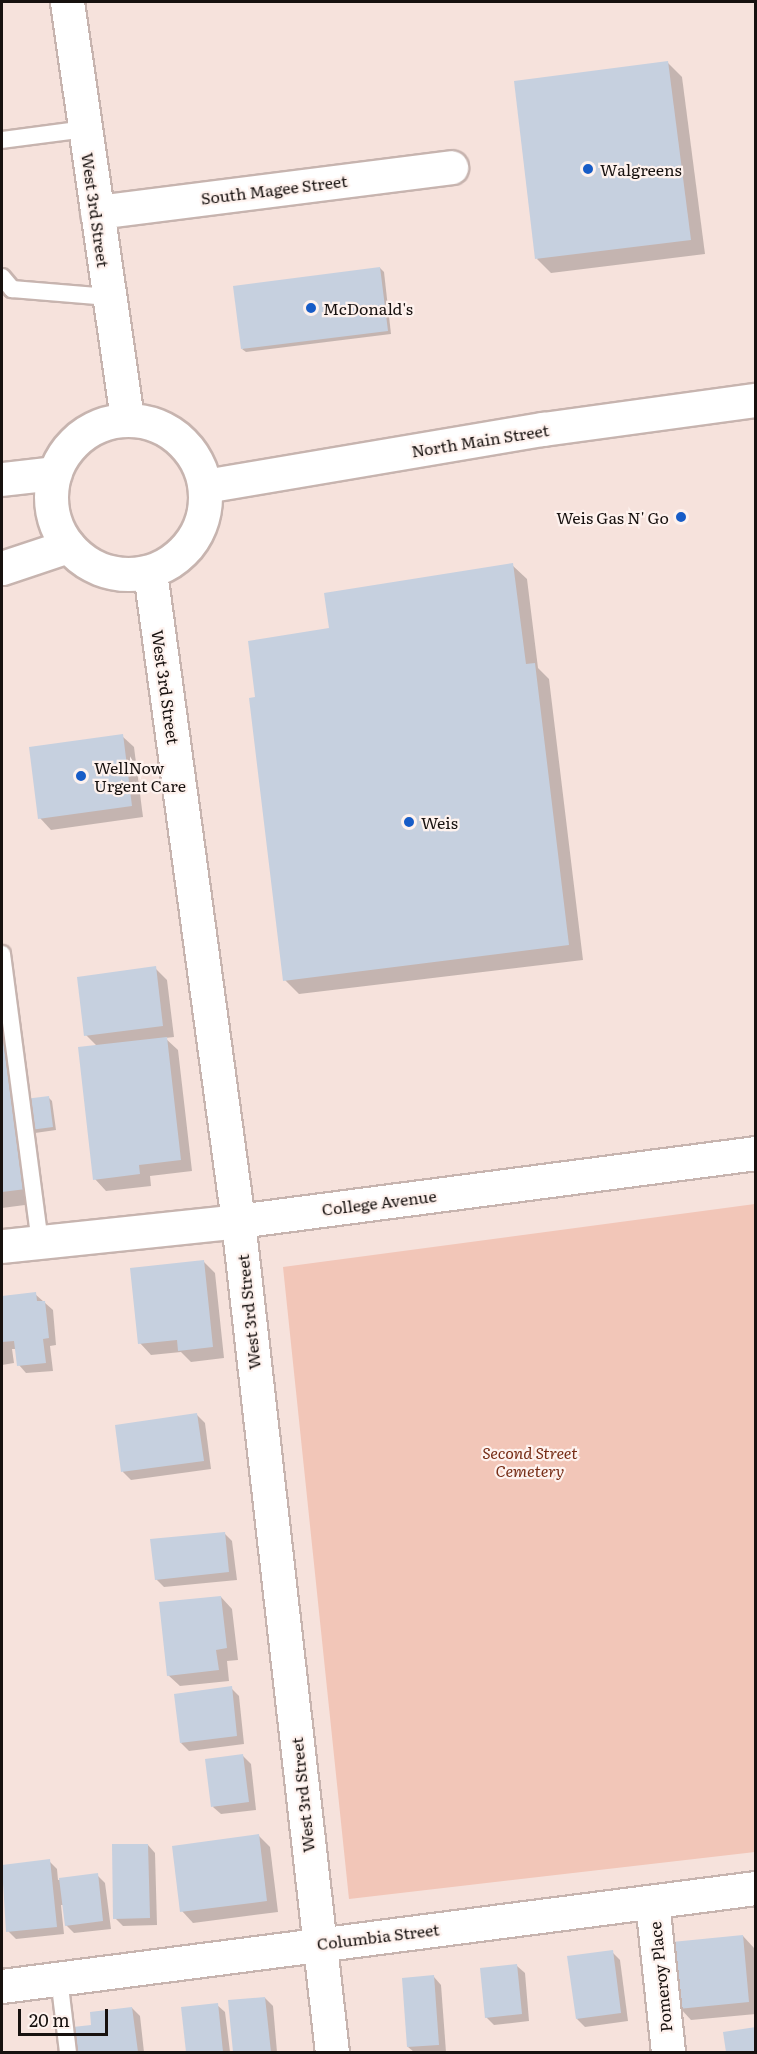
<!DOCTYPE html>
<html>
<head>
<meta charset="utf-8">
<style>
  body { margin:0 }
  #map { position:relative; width:757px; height:2054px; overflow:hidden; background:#f6e2dc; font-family:Literata,serif }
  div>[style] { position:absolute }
  .green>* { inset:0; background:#f2c6b8 }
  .shadow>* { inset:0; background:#0003 }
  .building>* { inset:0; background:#c6d0df }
  .roads { filter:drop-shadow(2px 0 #c7b4af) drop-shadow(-2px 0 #c7b4af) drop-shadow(0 2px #c7b4af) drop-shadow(0 -2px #c7b4af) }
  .lane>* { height:16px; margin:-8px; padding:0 8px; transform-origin:8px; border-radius:8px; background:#fff }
  .street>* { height:33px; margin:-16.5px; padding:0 16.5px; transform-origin:16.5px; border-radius:16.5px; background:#fff }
  .primary>* { height:33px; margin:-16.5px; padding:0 16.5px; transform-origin:16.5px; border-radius:16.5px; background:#fff }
  .primary>.ring { margin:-16.5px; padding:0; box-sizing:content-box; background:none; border:33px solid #fff; border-radius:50% }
  .dots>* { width:16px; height:16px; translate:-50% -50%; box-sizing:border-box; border:3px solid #fef2ee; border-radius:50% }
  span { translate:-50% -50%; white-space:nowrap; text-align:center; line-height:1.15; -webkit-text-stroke:4.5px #fef2ee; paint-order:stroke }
  .poi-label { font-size:16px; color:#17110f }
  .left { translate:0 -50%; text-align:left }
  .right { translate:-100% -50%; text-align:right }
  .street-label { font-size:16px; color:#17110f }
  .park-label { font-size:16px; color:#772e17; font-style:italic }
  .frame { position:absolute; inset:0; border:3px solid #17110f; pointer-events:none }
  .scale { position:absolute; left:18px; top:2009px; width:90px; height:27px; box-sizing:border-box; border:3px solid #17110f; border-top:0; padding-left:8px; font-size:18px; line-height:21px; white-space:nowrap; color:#17110f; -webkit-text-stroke:4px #fef2ee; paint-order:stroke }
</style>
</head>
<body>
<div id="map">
  <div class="green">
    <div style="clip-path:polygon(755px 1204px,755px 1852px,349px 1899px,283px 1267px)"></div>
  </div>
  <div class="shadow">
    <div style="clip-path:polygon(668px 63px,682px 77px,705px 254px,551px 273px,537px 259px)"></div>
    <div style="clip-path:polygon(380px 268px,384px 272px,391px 334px,246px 352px,242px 349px)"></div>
    <div style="clip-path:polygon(512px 565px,527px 579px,538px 668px,549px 679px,583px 960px,299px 994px,285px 980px,330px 629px)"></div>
    <div style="clip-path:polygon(122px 736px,134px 747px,143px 817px,51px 830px,40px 818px)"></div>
    <div style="clip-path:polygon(155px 968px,167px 980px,174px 1037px,165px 1038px,178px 1050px,192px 1171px,150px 1176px,151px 1186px,106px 1191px,95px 1179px,98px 1047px,86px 1035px)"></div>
    <div style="clip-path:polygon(2px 969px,26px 1100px,48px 1097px,52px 1101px,56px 1130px,35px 1133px,30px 1128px,40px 1203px,2px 1208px)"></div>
    <div style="clip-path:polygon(203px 1261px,215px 1273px,224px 1358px,191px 1362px,181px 1352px,151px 1355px,140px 1343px)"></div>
    <div style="clip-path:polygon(35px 1294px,53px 1310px,56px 1345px,50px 1346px,53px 1371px,26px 1373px,19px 1365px,17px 1349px,12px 1349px,14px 1363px,2px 1365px,2px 1297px)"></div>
    <div style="clip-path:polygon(197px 1415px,205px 1423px,211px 1469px,131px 1480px,123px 1472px,116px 1426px)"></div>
    <div style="clip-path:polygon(224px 1533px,232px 1541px,237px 1580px,164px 1587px,156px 1579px)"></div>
    <div style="clip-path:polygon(221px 1597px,232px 1609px,238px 1660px,227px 1661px,229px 1681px,180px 1686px,168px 1675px)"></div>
    <div style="clip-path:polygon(231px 1688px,239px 1696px,244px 1744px,189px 1751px,181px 1743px)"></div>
    <div style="clip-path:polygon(243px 1756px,251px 1764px,256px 1810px,221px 1814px,213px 1807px)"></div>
    <div style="clip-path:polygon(259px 1836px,270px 1847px,278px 1912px,193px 1923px,182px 1911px)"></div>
    <div style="clip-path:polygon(148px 1845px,155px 1853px,157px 1925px,123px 1926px,115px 1918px)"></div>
    <div style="clip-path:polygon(49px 1861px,57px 1869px,58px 1880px,97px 1875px,105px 1883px,111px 1929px,74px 1933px,66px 1925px,64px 1905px,61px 1905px,64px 1934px,16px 1939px,8px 1931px,2px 1866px)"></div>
    <div style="clip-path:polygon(743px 1936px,754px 1948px,756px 2014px,691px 2020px,680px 2008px)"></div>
    <div style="clip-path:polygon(612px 1952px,620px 1960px,628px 2021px,585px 2027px,577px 2019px)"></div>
    <div style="clip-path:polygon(517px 1966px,525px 1973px,529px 2021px,494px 2025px,486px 2017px)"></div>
    <div style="clip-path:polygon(434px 1977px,441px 1985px,446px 2052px,414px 2052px,408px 2047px)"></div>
    <div style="clip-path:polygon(265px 1998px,273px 2006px,277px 2052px,235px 2052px,230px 2002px)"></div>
    <div style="clip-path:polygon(217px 2005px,225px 2012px,230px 2052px,188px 2052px,183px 2008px)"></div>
    <div style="clip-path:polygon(132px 2008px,140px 2016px,144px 2052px,78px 2052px,75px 2029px,93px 2026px)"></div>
  </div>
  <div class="building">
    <div style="clip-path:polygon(668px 61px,691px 240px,535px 259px,514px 81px)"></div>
    <div style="clip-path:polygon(380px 267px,388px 331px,241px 349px,233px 286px)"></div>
    <div style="clip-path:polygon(513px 563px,526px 664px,535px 663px,569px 945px,283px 981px,249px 698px,255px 697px,248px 641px,329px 628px,324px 593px)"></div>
    <div style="clip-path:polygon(123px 734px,132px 806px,38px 819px,29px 747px)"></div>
    <div style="clip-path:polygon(156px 966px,163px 1026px,84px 1036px,77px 977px)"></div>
    <div style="clip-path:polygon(2px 1013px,26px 1189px,2px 1192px)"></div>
    <div style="clip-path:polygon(167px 1037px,181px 1160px,139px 1165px,140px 1174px,93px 1180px,78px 1047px)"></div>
    <div style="clip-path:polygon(49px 1096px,53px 1127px,30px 1130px,25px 1099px)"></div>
    <div style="clip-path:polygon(204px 1260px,213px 1347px,178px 1351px,177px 1340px,138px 1344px,130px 1268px)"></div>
    <div style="clip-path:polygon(36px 1292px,37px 1301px,45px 1301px,49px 1338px,43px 1339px,46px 1363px,17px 1366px,14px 1341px,2px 1342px,2px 1296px)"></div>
    <div style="clip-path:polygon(197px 1413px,204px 1461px,121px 1472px,115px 1425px)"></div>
    <div style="clip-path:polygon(225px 1532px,229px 1572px,155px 1580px,150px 1539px)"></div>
    <div style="clip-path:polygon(221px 1596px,227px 1648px,216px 1650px,219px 1670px,167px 1676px,159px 1602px)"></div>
    <div style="clip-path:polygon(232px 1686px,237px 1736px,180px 1743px,174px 1694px)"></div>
    <div style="clip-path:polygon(243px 1754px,249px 1802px,211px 1807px,205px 1759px)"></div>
    <div style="clip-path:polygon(259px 1834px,267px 1901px,180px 1912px,172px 1846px)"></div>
    <div style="clip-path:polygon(112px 1844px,148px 1844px,150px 1918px,113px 1919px)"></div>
    <div style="clip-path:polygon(50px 1859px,57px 1927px,6px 1932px,2px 1865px)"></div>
    <div style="clip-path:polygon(98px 1873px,103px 1921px,65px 1926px,59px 1878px)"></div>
    <div style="clip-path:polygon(743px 1935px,749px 2002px,678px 2009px,672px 1942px)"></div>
    <div style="clip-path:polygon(613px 1950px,621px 2013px,576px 2019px,567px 1956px)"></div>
    <div style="clip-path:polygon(517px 1964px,522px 2014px,485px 2018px,480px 1968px)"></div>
    <div style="clip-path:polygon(434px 1975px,439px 2045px,407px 2047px,402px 1978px)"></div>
    <div style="clip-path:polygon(265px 1997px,271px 2052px,233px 2052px,228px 2000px)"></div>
    <div style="clip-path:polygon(218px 2003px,223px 2052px,186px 2052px,181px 2007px)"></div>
    <div style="clip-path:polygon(132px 2007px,138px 2052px,76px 2052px,73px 2027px,91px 2025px,90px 2012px)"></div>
    <div style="clip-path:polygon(756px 2027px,756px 2052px,726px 2052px,723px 2032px)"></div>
  </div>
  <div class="roads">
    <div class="lane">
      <div style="left:2px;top:140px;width:84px;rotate:-7.5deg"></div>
      <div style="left:2px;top:277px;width:16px;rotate:50deg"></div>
      <div style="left:12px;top:289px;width:97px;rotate:4.7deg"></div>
      <div style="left:2px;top:954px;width:290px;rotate:82.5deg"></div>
      <div style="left:59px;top:1978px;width:75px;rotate:83.1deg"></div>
    </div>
    <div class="street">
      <div style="left:67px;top:2px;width:421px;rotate:81.8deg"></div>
      <div style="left:97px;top:212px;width:357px;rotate:-7.2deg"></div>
      <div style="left:2px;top:479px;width:53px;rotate:-6.5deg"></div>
      <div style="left:150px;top:572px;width:655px;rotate:82.28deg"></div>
      <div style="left:238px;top:1221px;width:836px;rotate:83.55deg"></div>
      <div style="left:2px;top:1246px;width:237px;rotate:-6deg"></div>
      <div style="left:238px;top:1221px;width:522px;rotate:-7.48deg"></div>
      <div style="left:652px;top:1902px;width:151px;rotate:83.9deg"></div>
      <div style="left:2px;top:1986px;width:760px;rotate:-7.41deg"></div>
    </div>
    <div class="primary">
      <div class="ring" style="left:51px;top:420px;width:121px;height:121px"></div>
      <div style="left:205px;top:486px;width:343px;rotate:-9.6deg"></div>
      <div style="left:543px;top:429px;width:215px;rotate:-7.8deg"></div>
      <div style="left:2px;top:568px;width:70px;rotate:-18.4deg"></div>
    </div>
  </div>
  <div class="dots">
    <div style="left:588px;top:169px;background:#175cc7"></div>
    <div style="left:311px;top:308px;background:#175cc7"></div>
    <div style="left:681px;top:517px;background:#175cc7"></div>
    <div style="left:81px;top:776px;background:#175cc7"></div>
    <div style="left:409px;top:822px;background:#175cc7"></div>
  </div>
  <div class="poi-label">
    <span class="left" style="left:600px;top:169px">Walgreens</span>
    <span class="left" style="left:323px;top:308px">McDonald's</span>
    <span class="right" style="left:669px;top:517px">Weis Gas N' Go</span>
    <span class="left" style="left:94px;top:776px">WellNow<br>Urgent Care</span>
    <span class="left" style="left:421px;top:822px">Weis</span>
  </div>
  <div class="street-label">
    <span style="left:274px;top:189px;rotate:-7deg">South Magee Street</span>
    <span style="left:96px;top:210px;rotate:82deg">West 3rd Street</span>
    <span style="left:480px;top:440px;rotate:-9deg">North Main Street</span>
    <span style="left:166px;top:687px;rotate:82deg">West 3rd Street</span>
    <span style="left:379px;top:1202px;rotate:-7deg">College Avenue</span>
    <span style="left:248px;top:1312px;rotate:-96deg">West 3rd Street</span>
    <span style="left:302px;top:1795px;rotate:-96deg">West 3rd Street</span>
    <span style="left:378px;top:1936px;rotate:-7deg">Columbia Street</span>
    <span style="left:660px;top:1977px;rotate:-96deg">Pomeroy Place</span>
  </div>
  <div class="park-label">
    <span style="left:530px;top:1461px">Second Street<br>Cemetery</span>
  </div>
  <div class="frame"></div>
  <div class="scale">20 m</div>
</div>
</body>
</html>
